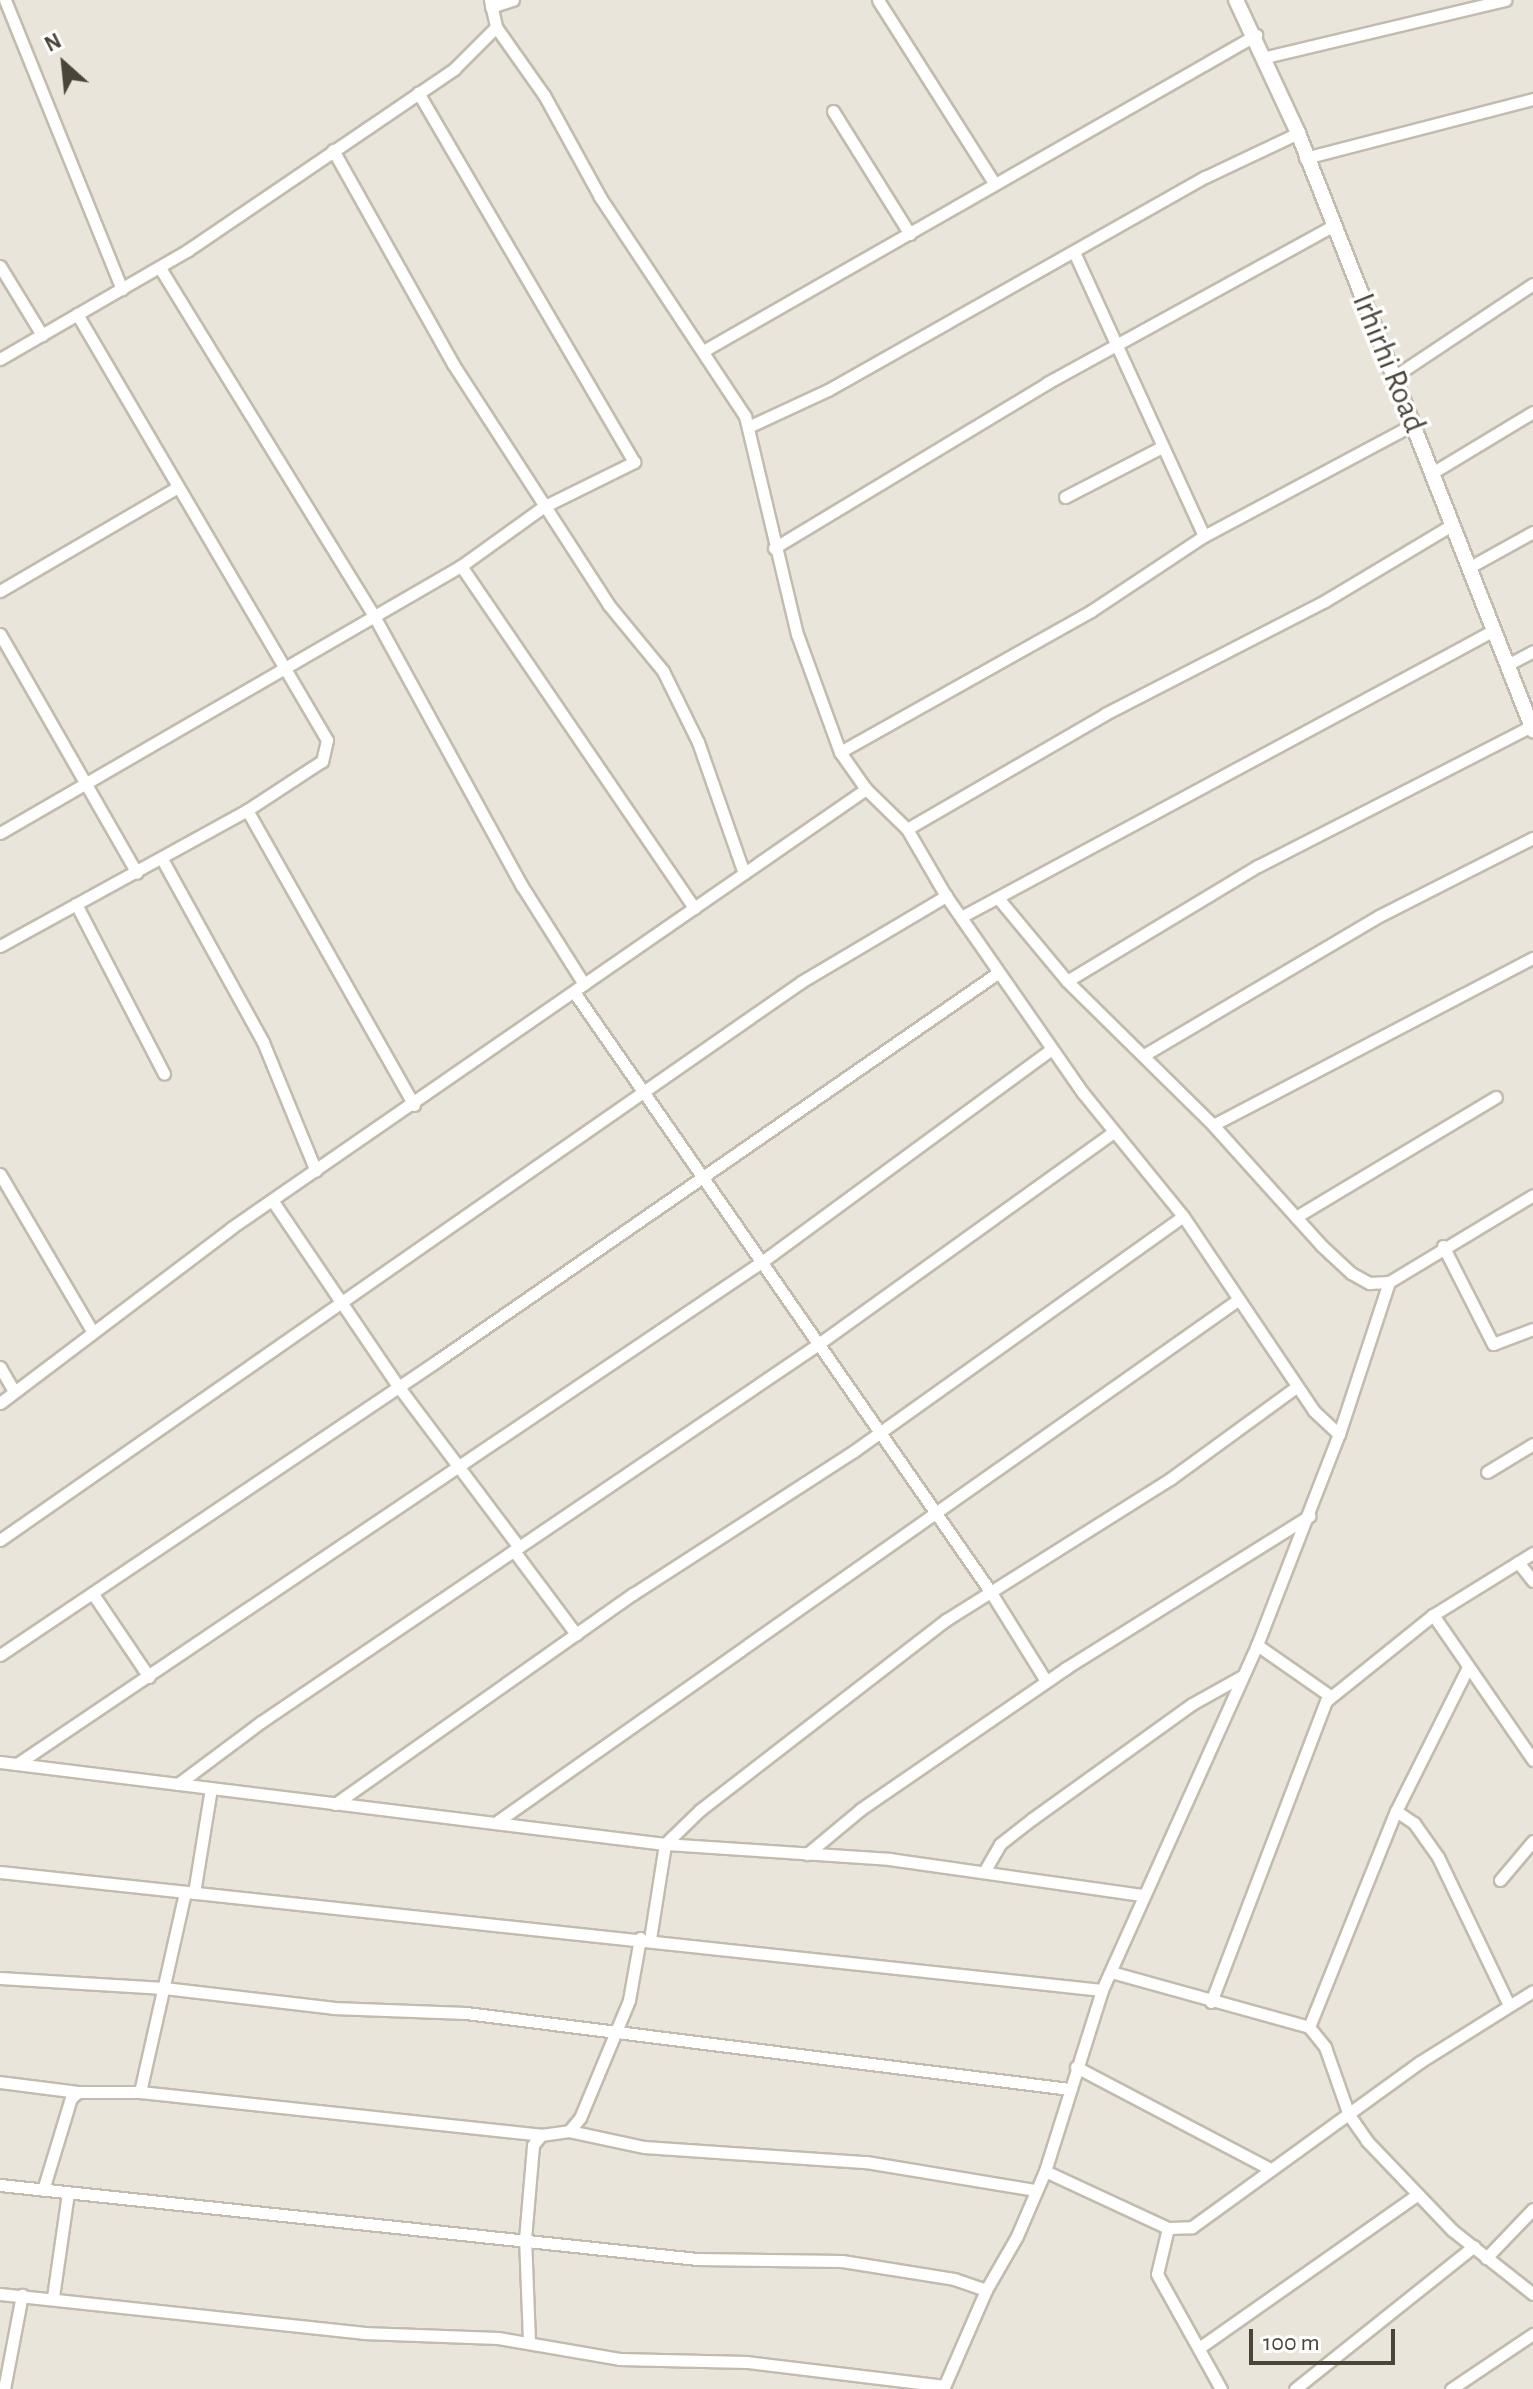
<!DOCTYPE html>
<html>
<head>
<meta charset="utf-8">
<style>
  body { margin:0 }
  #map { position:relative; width:1533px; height:2389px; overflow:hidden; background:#f6f3ec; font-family:"Alegreya Sans",sans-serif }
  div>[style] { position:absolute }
  .residential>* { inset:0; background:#eae5da }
  .roads { filter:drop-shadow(2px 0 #c2bbae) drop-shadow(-2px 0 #c2bbae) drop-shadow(0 2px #c2bbae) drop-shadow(0 -2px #c2bbae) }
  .minor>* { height:11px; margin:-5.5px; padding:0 5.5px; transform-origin:5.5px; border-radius:5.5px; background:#fff }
  .tertiary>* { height:14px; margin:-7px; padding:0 7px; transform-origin:7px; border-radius:7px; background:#fff }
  span { translate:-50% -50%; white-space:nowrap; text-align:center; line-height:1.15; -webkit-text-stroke:7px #fff; paint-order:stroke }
  .street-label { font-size:32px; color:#4b4439 }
  .north { position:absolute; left:24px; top:24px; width:80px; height:80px; -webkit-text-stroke:6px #fff; paint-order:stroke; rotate:333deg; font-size:22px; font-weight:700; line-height:32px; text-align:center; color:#4b4439 }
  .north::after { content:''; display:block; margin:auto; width:28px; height:36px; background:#4b4439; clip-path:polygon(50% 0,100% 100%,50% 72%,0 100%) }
  .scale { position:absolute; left:1249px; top:2329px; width:146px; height:36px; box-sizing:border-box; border:4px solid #4b4439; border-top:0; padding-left:10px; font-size:24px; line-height:28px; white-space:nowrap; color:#4b4439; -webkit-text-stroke:6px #fff; paint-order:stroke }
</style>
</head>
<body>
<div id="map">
  <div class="residential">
    <div style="clip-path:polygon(0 0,1533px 0,1533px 2389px,0 2389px)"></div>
  </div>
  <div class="roads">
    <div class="minor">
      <div style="left:5px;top:0;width:312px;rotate:68deg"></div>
      <div style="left:490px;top:0;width:28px;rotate:77deg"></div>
      <div style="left:496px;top:27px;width:83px;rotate:54.8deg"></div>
      <div style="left:544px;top:95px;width:116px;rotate:61.2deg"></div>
      <div style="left:600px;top:197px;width:263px;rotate:56.5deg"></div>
      <div style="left:745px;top:416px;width:224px;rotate:76.6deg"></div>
      <div style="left:797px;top:634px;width:126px;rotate:70deg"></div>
      <div style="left:840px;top:752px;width:45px;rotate:54.9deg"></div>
      <div style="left:866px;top:789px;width:57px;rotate:44.3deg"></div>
      <div style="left:907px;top:829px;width:78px;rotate:59.8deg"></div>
      <div style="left:946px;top:896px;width:240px;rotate:55.2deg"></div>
      <div style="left:1083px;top:1093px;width:159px;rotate:50.9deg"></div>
      <div style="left:1183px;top:1216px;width:235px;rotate:56.1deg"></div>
      <div style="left:1314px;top:1411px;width:34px;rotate:43deg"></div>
      <div style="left:878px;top:0;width:217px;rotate:57.6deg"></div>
      <div style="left:491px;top:7px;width:23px;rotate:-18deg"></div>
      <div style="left:1266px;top:57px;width:246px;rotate:-13.4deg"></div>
      <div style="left:833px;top:111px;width:145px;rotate:58deg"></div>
      <div style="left:333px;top:150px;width:245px;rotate:60.7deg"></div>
      <div style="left:453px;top:364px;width:286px;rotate:57.1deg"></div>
      <div style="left:608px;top:604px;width:87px;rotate:50.6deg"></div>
      <div style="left:663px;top:671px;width:79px;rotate:63.8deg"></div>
      <div style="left:698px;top:742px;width:139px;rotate:70.7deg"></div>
      <div style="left:1305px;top:158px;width:236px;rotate:-14.5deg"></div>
      <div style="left:1074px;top:252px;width:312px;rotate:65.4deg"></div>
      <div style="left:0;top:266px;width:81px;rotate:58.7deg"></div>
      <div style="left:160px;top:268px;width:409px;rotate:58.4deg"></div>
      <div style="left:374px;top:616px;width:308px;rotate:61.3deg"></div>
      <div style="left:522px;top:886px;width:116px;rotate:57.7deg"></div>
      <div style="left:77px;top:314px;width:494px;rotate:59.6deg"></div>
      <div style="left:327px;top:740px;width:22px;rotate:103deg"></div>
      <div style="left:322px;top:761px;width:90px;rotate:146.8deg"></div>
      <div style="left:705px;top:350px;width:635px;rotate:-29.76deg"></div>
      <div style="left:0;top:359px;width:217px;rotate:-30.1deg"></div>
      <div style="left:188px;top:250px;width:322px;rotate:-34.2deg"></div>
      <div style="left:454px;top:69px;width:59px;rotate:-45deg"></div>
      <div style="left:1395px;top:376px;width:166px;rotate:-33.7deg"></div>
      <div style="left:748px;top:427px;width:88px;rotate:-24.8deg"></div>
      <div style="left:828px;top:390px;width:433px;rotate:-29.5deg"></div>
      <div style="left:1205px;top:177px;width:103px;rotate:-25.3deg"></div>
      <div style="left:1432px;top:473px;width:118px;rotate:-31.1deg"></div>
      <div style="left:1065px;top:497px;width:109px;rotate:-27.3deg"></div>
      <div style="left:774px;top:548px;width:319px;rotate:-31.1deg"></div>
      <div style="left:1047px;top:383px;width:326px;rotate:-28.8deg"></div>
      <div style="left:461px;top:566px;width:414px;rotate:55.7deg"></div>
      <div style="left:1468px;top:568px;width:74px;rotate:-29deg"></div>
      <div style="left:0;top:591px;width:204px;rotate:-30.3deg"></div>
      <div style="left:0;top:634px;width:275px;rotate:60.2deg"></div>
      <div style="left:1509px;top:664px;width:27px;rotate:-28deg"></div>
      <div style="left:840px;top:752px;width:288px;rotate:-29.3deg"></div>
      <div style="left:1091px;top:611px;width:136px;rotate:-33.6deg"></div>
      <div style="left:1204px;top:536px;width:238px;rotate:-28.1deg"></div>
      <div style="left:907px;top:829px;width:229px;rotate:-30.1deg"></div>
      <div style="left:1105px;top:714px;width:247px;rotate:-27.2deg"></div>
      <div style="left:1325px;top:601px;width:149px;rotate:-31deg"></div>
      <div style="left:0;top:833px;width:533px;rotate:-30.08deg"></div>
      <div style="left:461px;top:566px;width:101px;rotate:-35.7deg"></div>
      <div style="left:543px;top:507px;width:102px;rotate:-26.3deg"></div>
      <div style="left:634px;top:462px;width:428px;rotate:-120.3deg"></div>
      <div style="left:162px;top:859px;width:209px;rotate:61.1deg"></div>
      <div style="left:263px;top:1042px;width:139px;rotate:67.7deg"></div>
      <div style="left:998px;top:898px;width:108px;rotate:50.3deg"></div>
      <div style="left:1067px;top:981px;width:205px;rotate:44.6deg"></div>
      <div style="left:1213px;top:1125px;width:163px;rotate:48deg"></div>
      <div style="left:1322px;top:1246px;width:40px;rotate:43deg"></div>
      <div style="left:1351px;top:1273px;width:21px;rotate:29deg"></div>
      <div style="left:1369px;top:1283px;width:20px;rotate:-3deg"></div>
      <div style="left:76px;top:904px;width:191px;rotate:62.6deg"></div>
      <div style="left:961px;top:917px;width:605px;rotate:-28.3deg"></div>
      <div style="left:0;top:946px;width:282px;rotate:-28.8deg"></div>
      <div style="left:247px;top:810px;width:339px;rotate:60.5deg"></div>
      <div style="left:1067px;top:981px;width:223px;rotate:-31.1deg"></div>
      <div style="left:1258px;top:866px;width:308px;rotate:-27.1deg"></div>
      <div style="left:574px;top:992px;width:729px;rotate:55.22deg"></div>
      <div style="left:990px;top:1591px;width:106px;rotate:58.1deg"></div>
      <div style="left:1144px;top:1055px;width:273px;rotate:-30.6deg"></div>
      <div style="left:1379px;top:916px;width:173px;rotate:-26.9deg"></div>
      <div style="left:1213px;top:1125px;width:361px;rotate:-27.6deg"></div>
      <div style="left:0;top:1174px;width:182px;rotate:59.6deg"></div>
      <div style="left:272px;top:1200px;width:225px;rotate:55.9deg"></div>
      <div style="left:398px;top:1386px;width:201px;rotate:53.1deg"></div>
      <div style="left:1296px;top:1217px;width:233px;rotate:-31deg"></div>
      <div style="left:1443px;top:1246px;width:110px;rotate:63deg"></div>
      <div style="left:1493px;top:1344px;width:43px;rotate:-20.6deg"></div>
      <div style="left:0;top:1367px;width:28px;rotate:60deg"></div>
      <div style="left:0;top:1403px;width:290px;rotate:-37.1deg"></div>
      <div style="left:231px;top:1228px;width:772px;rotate:-34.66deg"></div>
      <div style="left:1487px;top:1472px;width:54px;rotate:-31.3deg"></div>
      <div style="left:0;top:1540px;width:976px;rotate:-34.86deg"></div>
      <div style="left:801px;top:982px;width:169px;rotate:-30.7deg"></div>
      <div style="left:514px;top:1551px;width:104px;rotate:53.2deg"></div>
      <div style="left:1518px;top:1562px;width:24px;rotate:52deg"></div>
      <div style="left:93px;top:1594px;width:100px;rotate:56deg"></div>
      <div style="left:1433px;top:1615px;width:176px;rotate:55.4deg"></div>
      <div style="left:1257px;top:1645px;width:89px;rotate:34.9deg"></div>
      <div style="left:0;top:1655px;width:527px;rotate:-33.93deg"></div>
      <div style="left:437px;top:1361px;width:683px;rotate:-34.69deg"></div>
      <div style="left:0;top:1762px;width:670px;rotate:7.03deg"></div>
      <div style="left:665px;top:1844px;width:225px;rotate:3.8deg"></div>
      <div style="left:889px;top:1859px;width:257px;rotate:8.1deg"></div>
      <div style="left:17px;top:1764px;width:900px;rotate:-33.99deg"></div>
      <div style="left:763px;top:1261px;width:358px;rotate:-36.3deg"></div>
      <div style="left:178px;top:1784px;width:104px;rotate:-36.8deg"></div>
      <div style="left:261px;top:1722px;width:672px;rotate:-34.14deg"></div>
      <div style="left:817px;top:1345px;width:363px;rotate:-35.7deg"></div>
      <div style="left:335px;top:1804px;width:365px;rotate:-35.2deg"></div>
      <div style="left:633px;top:1594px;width:263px;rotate:-32.9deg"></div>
      <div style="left:854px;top:1451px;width:404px;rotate:-35.5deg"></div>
      <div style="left:1396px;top:1811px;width:22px;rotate:34deg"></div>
      <div style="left:1414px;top:1823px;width:42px;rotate:54.8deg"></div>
      <div style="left:1438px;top:1857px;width:162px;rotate:64.4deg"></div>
      <div style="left:498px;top:1821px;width:906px;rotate:-35.16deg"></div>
      <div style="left:807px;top:1854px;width:70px;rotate:-39.8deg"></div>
      <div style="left:861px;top:1809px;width:249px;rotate:-34.5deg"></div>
      <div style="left:1066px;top:1668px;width:287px;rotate:-32deg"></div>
      <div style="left:0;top:1872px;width:1108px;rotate:6.11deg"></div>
      <div style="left:984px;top:1872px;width:32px;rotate:-60deg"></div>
      <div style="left:1000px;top:1844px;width:41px;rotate:-38deg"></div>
      <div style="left:1032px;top:1819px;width:197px;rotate:-35.7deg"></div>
      <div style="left:1192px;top:1704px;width:57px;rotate:-29.2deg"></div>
      <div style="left:1500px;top:1880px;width:51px;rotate:-49.8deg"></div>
      <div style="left:194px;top:1893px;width:106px;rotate:-80.8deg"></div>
      <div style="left:650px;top:1939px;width:96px;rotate:-81deg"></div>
      <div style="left:665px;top:1844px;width:49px;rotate:-44.2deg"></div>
      <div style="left:700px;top:1810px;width:311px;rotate:-37.7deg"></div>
      <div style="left:946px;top:1620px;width:265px;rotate:-32.2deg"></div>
      <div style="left:1170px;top:1479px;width:156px;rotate:-36.1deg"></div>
      <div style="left:1111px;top:1972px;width:205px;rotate:15.5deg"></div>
      <div style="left:1309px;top:2027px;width:26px;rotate:51deg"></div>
      <div style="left:1325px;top:2047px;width:72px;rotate:70.6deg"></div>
      <div style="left:1349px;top:2115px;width:32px;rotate:55deg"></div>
      <div style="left:1367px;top:2141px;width:123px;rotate:46.3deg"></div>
      <div style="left:1452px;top:2230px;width:103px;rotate:38.3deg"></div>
      <div style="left:0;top:1978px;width:164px;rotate:3.5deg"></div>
      <div style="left:164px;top:1988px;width:170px;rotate:6.7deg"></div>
      <div style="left:333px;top:2008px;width:133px;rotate:2.2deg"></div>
      <div style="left:466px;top:2013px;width:608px;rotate:7.18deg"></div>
      <div style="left:1211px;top:2002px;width:322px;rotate:-69.1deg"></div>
      <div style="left:1326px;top:1701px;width:137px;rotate:-38.8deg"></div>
      <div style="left:1433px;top:1615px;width:118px;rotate:-31.8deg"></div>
      <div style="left:1309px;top:2027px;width:233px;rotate:-68.1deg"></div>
      <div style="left:1396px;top:1811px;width:161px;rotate:-63.4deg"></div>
      <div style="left:1076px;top:2067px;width:219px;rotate:27.7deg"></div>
      <div style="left:0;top:2082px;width:79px;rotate:7.3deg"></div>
      <div style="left:140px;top:2092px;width:403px;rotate:6.1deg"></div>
      <div style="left:569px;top:2131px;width:77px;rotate:12deg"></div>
      <div style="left:644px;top:2147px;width:223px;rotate:3.9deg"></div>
      <div style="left:866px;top:2162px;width:172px;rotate:9.4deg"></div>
      <div style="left:1045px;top:2171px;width:136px;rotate:24.9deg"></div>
      <div style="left:1168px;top:2228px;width:24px;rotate:-2deg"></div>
      <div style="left:1192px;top:2227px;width:281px;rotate:-35.9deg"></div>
      <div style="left:1420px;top:2062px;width:133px;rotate:-32.1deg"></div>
      <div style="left:0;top:2185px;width:701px;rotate:6.06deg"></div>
      <div style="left:697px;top:2259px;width:145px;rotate:0.8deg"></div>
      <div style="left:842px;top:2261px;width:113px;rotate:9.1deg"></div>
      <div style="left:954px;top:2279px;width:34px;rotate:19deg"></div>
      <div style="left:43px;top:2190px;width:96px;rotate:-73.1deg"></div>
      <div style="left:71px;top:2098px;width:9px;rotate:-41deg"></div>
      <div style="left:78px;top:2092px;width:62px"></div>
      <div style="left:140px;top:2092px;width:205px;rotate:-77.3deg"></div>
      <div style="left:1168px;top:2228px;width:47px;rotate:103.4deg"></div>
      <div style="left:1157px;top:2274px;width:132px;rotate:60.9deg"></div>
      <div style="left:1486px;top:2258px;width:68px;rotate:-46.2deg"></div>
      <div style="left:0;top:2294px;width:365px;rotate:6.1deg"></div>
      <div style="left:363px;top:2333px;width:135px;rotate:2.1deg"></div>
      <div style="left:498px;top:2338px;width:123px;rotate:9.8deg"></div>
      <div style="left:619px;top:2359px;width:128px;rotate:1.3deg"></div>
      <div style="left:747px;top:2362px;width:198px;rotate:6.9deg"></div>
      <div style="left:53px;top:2297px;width:105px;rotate:-81.8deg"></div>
      <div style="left:529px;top:2341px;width:102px;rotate:-92.2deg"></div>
      <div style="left:525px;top:2239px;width:94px;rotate:-85.1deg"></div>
      <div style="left:533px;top:2145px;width:13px;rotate:-51deg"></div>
      <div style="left:541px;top:2135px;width:28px;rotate:-8deg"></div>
      <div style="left:569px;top:2131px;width:17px;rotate:-50deg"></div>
      <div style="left:580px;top:2118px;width:128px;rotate:-67.4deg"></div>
      <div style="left:629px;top:2000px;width:63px;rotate:-79.9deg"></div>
      <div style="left:1199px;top:2348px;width:266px;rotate:-35.1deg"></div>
      <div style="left:4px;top:2389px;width:96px;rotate:-79.2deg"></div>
      <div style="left:943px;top:2389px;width:108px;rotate:-66.5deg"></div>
      <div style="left:986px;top:2290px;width:62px;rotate:-60.1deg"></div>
      <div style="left:1017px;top:2236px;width:71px;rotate:-66.7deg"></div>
      <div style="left:1045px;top:2171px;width:190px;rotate:-72.5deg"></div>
      <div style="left:1102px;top:1990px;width:378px;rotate:-65.8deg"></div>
      <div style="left:1257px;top:1645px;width:226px;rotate:-68.8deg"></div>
      <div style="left:1339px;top:1434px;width:160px;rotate:-71.8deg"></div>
      <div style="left:1389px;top:1282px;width:168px;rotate:-31.1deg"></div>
      <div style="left:1295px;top:2389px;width:229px;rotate:-38.6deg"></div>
      <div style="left:1451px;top:2389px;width:99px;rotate:-33.9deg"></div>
    </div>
    <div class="tertiary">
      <div style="left:1236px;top:0;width:147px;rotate:65deg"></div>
      <div style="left:1298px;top:133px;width:642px;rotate:68.51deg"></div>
    </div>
  </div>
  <div class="street-label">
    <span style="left:1389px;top:363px;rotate:68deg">Irhirhi Road</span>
  </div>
  <div class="north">N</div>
  <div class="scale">100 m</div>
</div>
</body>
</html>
